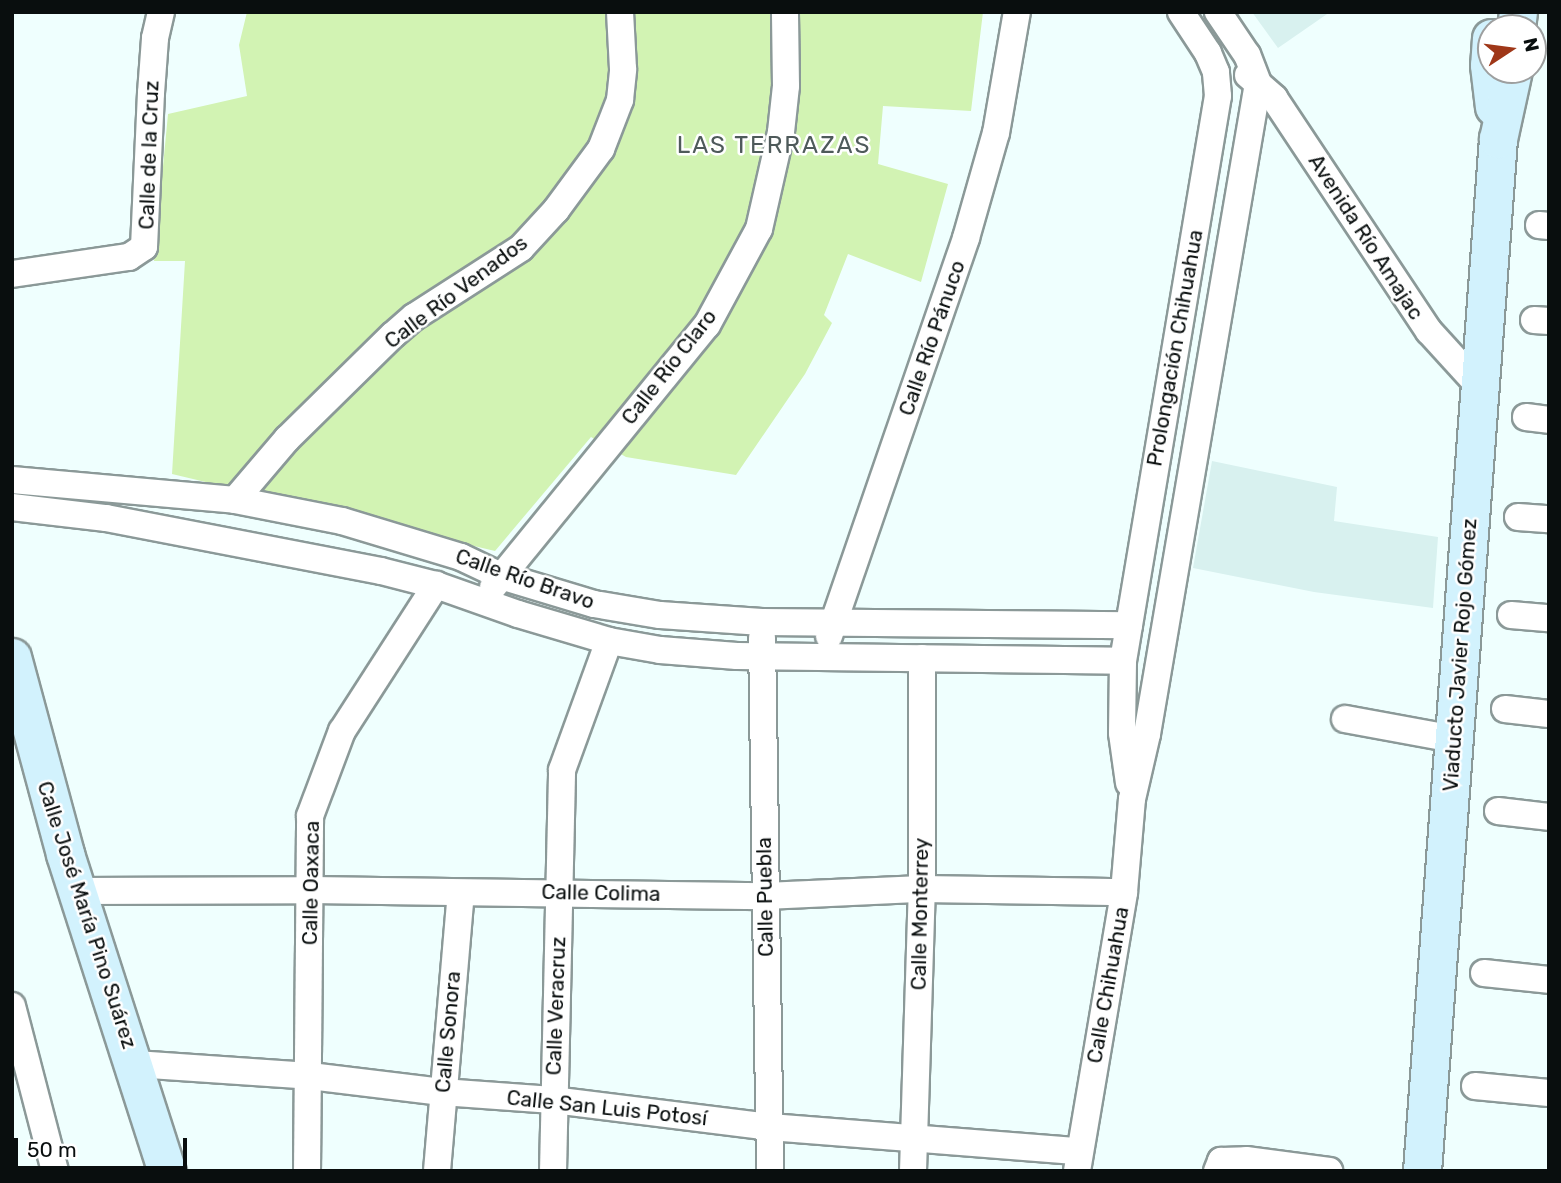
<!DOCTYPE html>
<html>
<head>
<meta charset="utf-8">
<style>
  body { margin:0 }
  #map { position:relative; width:1561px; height:1183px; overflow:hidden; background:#effffe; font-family:Rubik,sans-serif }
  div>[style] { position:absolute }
  .built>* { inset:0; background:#d8f1ef }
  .green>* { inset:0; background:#d2f3b3 }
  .roads { filter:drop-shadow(2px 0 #8b9998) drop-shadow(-2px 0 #8b9998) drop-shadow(0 2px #8b9998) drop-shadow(0 -2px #8b9998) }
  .minor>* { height:26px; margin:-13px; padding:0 13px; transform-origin:13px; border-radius:13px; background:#fff }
  .secondary>* { height:37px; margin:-18.5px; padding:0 18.5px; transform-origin:18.5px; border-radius:18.5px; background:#d2f2fd }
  span { translate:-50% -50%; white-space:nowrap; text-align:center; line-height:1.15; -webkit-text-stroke:5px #fff; paint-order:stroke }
  .street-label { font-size:21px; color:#090e0e }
  .quarter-label { font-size:24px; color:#4e5a5a; letter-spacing:2px }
  .frame { position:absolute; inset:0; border:14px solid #090e0e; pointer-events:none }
  .north { position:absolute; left:1477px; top:14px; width:70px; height:70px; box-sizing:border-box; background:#fff; border:2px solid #9d9f9f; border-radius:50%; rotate:77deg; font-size:19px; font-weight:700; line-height:28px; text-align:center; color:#090e0e }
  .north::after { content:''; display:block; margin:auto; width:24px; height:32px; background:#9f3718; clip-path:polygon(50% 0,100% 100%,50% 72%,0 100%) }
  .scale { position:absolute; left:14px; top:1138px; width:173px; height:32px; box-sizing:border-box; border:4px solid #090e0e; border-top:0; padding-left:9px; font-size:21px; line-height:24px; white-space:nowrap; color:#090e0e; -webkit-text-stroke:5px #fff; paint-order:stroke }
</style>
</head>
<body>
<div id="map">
  <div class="built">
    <div style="clip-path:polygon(1252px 12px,1330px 12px,1278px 48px)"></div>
    <div style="clip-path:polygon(1212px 461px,1337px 487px,1334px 521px,1438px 537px,1433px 608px,1314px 592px,1193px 568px)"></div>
  </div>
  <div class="green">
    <div style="clip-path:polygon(247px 12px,983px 12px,971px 111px,883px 106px,878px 164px,948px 184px,921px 282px,848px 254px,824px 315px,832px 323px,805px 374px,736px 475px,626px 457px,591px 437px,495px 551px,172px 474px,185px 261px,154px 261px,168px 114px,247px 96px,239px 45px)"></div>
  </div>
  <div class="roads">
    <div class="minor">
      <div style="left:1248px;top:75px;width:35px;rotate:41deg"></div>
      <div style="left:1274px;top:98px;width:280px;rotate:56.4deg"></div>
      <div style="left:1429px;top:331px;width:76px;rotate:47.7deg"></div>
      <div style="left:1539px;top:225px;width:10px;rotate:6deg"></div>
      <div style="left:12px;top:274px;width:118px;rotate:-8.3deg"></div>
      <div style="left:129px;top:257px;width:18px;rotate:-34deg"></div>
      <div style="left:144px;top:247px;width:154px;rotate:-87.4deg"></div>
      <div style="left:151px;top:93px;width:55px;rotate:-85.8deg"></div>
      <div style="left:155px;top:38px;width:27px;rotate:-77deg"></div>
      <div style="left:1534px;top:320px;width:15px;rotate:4deg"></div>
      <div style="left:1526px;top:417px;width:23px;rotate:7deg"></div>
      <div style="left:12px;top:480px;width:224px;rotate:5.1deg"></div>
      <div style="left:235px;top:500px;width:109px;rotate:11.1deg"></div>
      <div style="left:342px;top:521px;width:124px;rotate:16.8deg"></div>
      <div style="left:461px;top:557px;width:44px;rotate:25.4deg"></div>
      <div style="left:501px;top:576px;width:97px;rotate:16.8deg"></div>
      <div style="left:594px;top:604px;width:67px;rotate:9.5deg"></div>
      <div style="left:660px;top:615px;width:102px;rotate:3.9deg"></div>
      <div style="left:762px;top:622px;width:367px;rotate:0.5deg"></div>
      <div style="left:235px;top:500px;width:80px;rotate:-49.6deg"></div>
      <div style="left:287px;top:439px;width:148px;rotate:-44.5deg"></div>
      <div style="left:393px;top:335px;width:28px;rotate:-41deg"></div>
      <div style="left:414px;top:317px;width:127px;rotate:-32.8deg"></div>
      <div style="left:521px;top:248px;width:52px;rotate:-47.4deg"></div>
      <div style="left:556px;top:210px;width:76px;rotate:-53.6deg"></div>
      <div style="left:601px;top:149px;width:53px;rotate:-68.8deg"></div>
      <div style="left:620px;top:100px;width:31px;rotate:-84deg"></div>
      <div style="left:623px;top:69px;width:57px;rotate:-93deg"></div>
      <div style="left:12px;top:507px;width:95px;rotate:6.7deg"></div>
      <div style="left:106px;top:518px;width:280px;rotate:10.9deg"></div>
      <div style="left:381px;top:571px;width:57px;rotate:14.3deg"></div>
      <div style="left:436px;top:585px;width:87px;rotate:19.5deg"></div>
      <div style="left:518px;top:614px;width:95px;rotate:16.5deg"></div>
      <div style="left:609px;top:641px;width:52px;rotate:10deg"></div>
      <div style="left:660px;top:650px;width:77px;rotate:4.5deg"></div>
      <div style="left:737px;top:656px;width:386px;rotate:0.7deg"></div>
      <div style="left:1518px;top:517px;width:31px;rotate:4deg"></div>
      <div style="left:493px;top:587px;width:338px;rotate:-50.8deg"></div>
      <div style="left:707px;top:325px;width:109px;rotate:-61.6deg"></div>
      <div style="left:759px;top:229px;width:99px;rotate:-77.2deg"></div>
      <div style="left:781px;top:132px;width:46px;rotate:-83.8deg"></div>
      <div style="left:786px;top:86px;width:74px;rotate:-90.8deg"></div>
      <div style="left:1511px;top:615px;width:38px;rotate:5deg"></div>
      <div style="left:829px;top:636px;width:421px;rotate:-71deg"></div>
      <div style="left:966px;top:238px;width:109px;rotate:-74.1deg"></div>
      <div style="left:996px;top:133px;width:123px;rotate:-80.2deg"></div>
      <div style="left:762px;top:638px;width:533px;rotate:89.14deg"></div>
      <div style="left:1505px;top:709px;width:44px;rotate:6.5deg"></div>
      <div style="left:1345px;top:719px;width:111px;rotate:10.4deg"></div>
      <div style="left:1129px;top:783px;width:50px;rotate:-98deg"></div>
      <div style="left:1122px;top:733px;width:72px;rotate:-89.2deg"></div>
      <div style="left:1123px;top:661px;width:573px;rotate:-80.46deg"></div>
      <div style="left:1218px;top:96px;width:24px;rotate:-95deg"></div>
      <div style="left:1216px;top:72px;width:21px;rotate:-113deg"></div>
      <div style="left:1208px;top:53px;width:49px;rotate:-123.4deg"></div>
      <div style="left:1498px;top:811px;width:51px;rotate:6.7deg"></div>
      <div style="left:77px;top:891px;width:234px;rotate:-0.2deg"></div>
      <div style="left:311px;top:890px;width:454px;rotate:0.8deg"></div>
      <div style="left:765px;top:896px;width:157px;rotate:-2.6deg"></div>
      <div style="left:922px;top:889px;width:202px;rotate:0.9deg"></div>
      <div style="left:1484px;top:973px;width:65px;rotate:6.1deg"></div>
      <div style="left:12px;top:1006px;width:171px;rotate:75.4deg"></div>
      <div style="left:135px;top:1064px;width:175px;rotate:3.9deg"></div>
      <div style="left:310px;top:1076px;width:133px;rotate:6.9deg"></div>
      <div style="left:442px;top:1092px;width:111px;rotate:4.1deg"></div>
      <div style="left:553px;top:1100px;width:219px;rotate:7.1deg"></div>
      <div style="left:770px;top:1127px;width:309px;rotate:4.5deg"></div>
      <div style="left:1475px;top:1086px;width:74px;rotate:5.4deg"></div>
      <div style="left:307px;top:1171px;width:355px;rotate:-89.5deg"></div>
      <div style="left:310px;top:816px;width:91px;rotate:-69.4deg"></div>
      <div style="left:342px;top:731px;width:174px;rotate:-57.2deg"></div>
      <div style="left:437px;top:1171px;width:279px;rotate:-85.1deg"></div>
      <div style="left:553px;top:1171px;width:401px;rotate:-88.7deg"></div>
      <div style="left:562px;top:770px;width:137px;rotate:-70deg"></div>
      <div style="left:913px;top:1171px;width:282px;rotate:-88.2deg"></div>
      <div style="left:922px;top:889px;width:231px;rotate:-90deg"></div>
      <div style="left:1077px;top:1171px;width:283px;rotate:-80.4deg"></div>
      <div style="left:1124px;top:892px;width:93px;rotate:-85.1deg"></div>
      <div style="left:1132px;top:799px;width:67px;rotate:-77deg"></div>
      <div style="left:1147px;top:734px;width:660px;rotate:-80.32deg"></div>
      <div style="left:1258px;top:83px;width:30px;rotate:-111deg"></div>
      <div style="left:1247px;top:55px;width:52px;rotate:-124deg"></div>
      <div style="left:1217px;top:1171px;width:11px;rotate:-68deg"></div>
      <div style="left:1221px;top:1161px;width:25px;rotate:-2deg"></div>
      <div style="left:1246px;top:1160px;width:84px;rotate:7.5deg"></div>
    </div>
    <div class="secondary">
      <div style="left:1516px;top:28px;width:16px;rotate:-83deg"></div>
      <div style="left:1491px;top:38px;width:27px;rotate:94deg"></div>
      <div style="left:1489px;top:65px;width:42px;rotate:83.2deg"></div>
      <div style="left:12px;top:657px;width:204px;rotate:74.9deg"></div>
      <div style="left:65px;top:854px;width:333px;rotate:72.2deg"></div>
      <div style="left:1422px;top:1171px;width:1035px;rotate:-85.79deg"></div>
      <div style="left:1498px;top:139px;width:71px;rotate:-77.7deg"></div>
    </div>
  </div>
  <div class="street-label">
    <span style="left:149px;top:155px;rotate:-88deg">Calle de la Cruz</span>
    <span style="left:1366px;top:237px;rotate:57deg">Avenida Río Amajac</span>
    <span style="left:456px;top:292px;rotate:-37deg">Calle Río Venados</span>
    <span style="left:932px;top:338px;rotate:-71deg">Calle Río Pánuco</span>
    <span style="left:1175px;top:348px;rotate:-80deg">Prolongación Chihuahua</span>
    <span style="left:669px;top:367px;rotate:-52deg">Calle Río Claro</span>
    <span style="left:525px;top:579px;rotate:19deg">Calle Río Bravo</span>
    <span style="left:1460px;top:655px;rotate:-86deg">Viaducto Javier Rojo Gómez</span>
    <span style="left:311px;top:883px;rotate:-89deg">Calle Oaxaca</span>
    <span style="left:601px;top:893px;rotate:1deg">Calle Colima</span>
    <span style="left:765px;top:897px;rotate:-91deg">Calle Puebla</span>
    <span style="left:920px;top:914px;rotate:-89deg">Calle Monterrey</span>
    <span style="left:87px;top:915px;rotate:72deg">Calle José María Pino Suárez</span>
    <span style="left:1108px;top:985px;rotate:-80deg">Calle Chihuahua</span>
    <span style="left:556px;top:1006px;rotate:-88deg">Calle Veracruz</span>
    <span style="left:448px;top:1032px;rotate:-85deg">Calle Sonora</span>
    <span style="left:607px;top:1108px;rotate:6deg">Calle San Luis Potosí</span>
  </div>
  <div class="quarter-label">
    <span style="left:774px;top:146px">LAS TERRAZAS</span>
  </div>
  <div class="frame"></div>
  <div class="north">N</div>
  <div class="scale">50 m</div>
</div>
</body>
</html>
